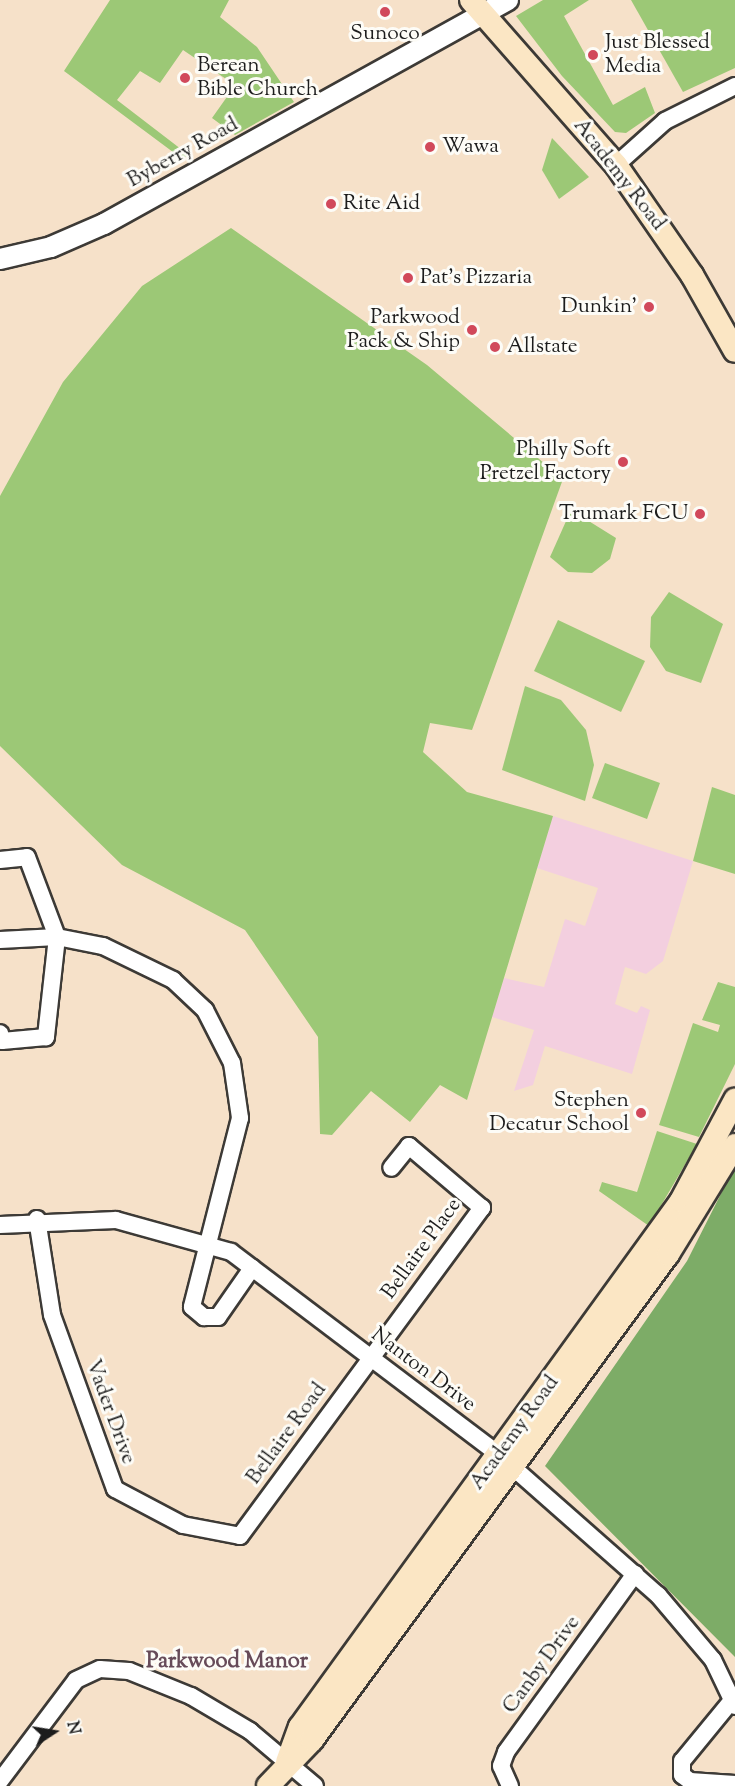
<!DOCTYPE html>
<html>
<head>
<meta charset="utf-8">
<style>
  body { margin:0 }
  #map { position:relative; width:735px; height:1786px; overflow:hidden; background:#f6e1c9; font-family:"Sorts Mill Goudy",serif }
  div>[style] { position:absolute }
  .built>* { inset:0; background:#f3cfdf }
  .green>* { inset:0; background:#9cc876 }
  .forest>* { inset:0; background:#7dac67 }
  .roads { filter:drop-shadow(2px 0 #3d3a36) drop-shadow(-2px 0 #3d3a36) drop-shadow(0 2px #3d3a36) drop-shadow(0 -2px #3d3a36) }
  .minor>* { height:16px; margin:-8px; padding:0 8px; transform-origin:8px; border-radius:8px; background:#fff }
  .tertiary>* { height:20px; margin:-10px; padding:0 10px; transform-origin:10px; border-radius:10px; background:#fff }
  .secondary>* { height:22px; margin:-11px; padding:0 11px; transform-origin:11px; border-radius:11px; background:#fbe6c4 }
  .dots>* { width:16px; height:16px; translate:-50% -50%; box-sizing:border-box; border:3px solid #fdfcf7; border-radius:50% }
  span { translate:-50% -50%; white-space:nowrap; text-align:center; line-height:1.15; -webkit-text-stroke:6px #fdfcf7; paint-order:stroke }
  .poi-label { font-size:21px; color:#1c1c1c }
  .left { translate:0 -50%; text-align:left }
  .right { translate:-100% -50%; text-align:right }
  .street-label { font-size:21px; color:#1c1c1c }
  .neighbourhood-label { font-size:22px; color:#674b59; font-weight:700 }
  .north { position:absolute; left:24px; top:1702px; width:60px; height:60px; -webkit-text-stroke:4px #fdfcf7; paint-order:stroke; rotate:78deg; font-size:16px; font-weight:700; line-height:24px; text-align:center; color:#1c1c1c }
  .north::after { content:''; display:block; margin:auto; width:21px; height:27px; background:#1c1c1c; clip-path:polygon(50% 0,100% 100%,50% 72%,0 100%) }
</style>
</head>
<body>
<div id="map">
  <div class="built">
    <div style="clip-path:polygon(553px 816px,693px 861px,663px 961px,646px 974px,625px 967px,615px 1004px,637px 1013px,641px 1006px,650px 1010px,632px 1074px,545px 1046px,533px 1085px,514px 1091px,534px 1030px,492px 1017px,504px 978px,544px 987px,565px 919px,585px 926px,598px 888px,537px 868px)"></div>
  </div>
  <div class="green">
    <div style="clip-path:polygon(110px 0,229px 0,220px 17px,257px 47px,294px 102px,235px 135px,212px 118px,229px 94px,226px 79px,183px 50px,160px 83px,140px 71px,117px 100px,190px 156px,181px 158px,64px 71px)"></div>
    <div style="clip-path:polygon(543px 0,589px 0,564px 16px,613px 105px,645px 87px,655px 113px,626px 133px,615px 132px,562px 76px,516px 16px)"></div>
    <div style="clip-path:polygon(631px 0,735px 0,735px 68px,683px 92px)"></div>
    <div style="clip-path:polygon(552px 138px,589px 177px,559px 199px,542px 170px)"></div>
    <div style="clip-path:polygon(231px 228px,427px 365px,563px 479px,472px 730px,430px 723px,423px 752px,467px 792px,553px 816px,467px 1100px,440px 1085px,410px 1122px,371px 1091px,332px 1135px,320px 1134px,318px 1037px,245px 930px,122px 865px,0 746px,0 496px,63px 382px,142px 286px)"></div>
    <div style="clip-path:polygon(571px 510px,616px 538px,610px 559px,592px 573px,568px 572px,550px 557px)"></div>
    <div style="clip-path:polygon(669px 592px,723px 624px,701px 683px,666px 671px,650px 647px,651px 617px)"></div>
    <div style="clip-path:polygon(558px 620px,645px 661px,621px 712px,534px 671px)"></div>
    <div style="clip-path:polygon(525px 686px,561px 700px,586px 730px,594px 765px,585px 801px,502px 770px)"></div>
    <div style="clip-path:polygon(605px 763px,660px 783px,647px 819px,592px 798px)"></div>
    <div style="clip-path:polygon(712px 787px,735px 795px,735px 874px,693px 861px)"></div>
    <div style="clip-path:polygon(718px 982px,735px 987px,735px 1064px,699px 1137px,659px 1125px,693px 1023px,718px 1032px,720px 1025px,702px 1020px)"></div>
    <div style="clip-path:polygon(657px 1131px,697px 1144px,649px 1226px,599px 1191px,602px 1182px,637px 1192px)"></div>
  </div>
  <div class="forest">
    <div style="clip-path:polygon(735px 1166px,735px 1657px,545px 1466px,687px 1261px)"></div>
  </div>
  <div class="roads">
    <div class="minor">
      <div style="left:616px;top:165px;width:66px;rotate:-41.9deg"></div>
      <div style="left:665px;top:121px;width:78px;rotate:-26.6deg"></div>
      <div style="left:0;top:860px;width:27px;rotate:-6deg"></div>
      <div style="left:27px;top:857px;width:85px;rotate:69.4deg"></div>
      <div style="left:57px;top:937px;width:101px;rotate:96.3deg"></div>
      <div style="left:46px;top:1037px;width:44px;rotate:174.8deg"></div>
      <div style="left:2px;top:1041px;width:8px;rotate:-104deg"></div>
      <div style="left:0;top:940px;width:57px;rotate:-3deg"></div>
      <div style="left:57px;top:937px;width:47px;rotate:11.1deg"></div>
      <div style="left:103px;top:946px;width:78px;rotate:25.9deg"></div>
      <div style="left:173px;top:980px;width:44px;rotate:43.2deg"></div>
      <div style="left:205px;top:1010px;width:59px;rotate:63deg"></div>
      <div style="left:232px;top:1063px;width:56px;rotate:81.7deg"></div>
      <div style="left:240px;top:1118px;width:195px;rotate:104.3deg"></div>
      <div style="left:192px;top:1307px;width:16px;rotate:40deg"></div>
      <div style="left:204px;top:1317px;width:14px"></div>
      <div style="left:218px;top:1317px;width:60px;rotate:-55.2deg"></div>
      <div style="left:37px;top:1219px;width:97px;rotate:81.1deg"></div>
      <div style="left:52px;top:1315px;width:185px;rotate:70.1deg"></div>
      <div style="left:115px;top:1489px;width:77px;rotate:27.9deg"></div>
      <div style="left:183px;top:1525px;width:58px;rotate:10.9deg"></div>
      <div style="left:240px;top:1536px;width:408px;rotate:-53.6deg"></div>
      <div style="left:482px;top:1208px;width:96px;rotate:-139.7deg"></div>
      <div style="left:409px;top:1146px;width:28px;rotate:129deg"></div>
      <div style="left:0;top:1225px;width:116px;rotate:-2.5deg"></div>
      <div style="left:116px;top:1220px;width:119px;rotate:15.5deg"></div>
      <div style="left:231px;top:1252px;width:336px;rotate:37.1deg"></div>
      <div style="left:499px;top:1455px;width:212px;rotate:41.4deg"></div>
      <div style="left:658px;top:1595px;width:85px;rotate:49.8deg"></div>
      <div style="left:713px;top:1660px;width:51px;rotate:64.4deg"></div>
      <div style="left:733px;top:1699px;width:80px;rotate:129.4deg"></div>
      <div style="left:682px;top:1761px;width:14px;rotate:90deg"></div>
      <div style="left:682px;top:1775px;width:10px;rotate:37deg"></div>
      <div style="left:690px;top:1781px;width:45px;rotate:3.8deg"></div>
      <div style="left:0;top:1781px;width:126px;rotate:-53deg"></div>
      <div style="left:76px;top:1680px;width:26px;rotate:-25deg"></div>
      <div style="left:100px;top:1669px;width:29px;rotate:4deg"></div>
      <div style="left:129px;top:1671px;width:67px;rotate:22deg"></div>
      <div style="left:191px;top:1696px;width:69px;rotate:30.7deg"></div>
      <div style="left:250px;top:1731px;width:85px;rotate:40.2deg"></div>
      <div style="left:510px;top:1786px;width:22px;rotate:-114deg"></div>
      <div style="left:501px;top:1766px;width:15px;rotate:-70deg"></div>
      <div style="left:506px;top:1752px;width:220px;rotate:-54.1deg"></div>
    </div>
    <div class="tertiary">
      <div style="left:0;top:259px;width:52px;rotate:-13.2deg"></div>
      <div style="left:51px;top:247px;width:58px;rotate:-23.5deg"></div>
      <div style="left:104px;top:224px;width:462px;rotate:-29deg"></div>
    </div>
    <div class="secondary">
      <div style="left:471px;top:0;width:220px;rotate:48.7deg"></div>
      <div style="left:616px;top:165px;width:134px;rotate:55.4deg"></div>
      <div style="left:692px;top:275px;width:87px;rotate:60.5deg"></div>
      <div style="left:287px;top:1762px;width:37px;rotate:-70deg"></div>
      <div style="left:300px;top:1727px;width:649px;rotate:-54.08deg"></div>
      <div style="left:681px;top:1201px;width:115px;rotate:-61.9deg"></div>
      <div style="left:268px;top:1786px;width:64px;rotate:-46.3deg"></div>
      <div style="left:312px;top:1740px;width:602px;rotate:-53.78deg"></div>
      <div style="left:668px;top:1254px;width:128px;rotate:-58.4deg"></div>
    </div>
  </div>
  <div class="dots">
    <div style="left:385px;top:12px;background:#d1495b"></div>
    <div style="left:593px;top:55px;background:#d1495b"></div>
    <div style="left:185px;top:78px;background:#d1495b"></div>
    <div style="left:430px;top:147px;background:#d1495b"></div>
    <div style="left:331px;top:204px;background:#d1495b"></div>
    <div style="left:408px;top:278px;background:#d1495b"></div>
    <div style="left:649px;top:307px;background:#d1495b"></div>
    <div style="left:472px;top:330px;background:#d1495b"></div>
    <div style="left:495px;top:347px;background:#d1495b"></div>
    <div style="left:623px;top:462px;background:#d1495b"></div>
    <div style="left:700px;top:514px;background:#d1495b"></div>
    <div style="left:641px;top:1113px;background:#d1495b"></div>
  </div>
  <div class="poi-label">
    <span style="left:385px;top:34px">Sunoco</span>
    <span class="left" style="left:605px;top:55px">Just Blessed<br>Media</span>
    <span class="left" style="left:197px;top:78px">Berean<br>Bible Church</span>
    <span class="left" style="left:442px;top:147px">Wawa</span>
    <span class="left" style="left:343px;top:204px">Rite Aid</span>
    <span class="left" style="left:420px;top:278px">Pat's Pizzaria</span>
    <span class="right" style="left:637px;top:307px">Dunkin'</span>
    <span class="right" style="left:460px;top:330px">Parkwood<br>Pack &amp; Ship</span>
    <span class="left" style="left:507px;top:347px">Allstate</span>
    <span class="right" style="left:611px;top:462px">Philly Soft<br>Pretzel Factory</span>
    <span class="right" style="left:688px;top:514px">Trumark FCU</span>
    <span class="right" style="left:629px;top:1113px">Stephen<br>Decatur School</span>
  </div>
  <div class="street-label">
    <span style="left:183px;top:153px;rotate:-29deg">Byberry Road</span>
    <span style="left:619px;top:175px;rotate:52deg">Academy Road</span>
    <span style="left:422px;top:1249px;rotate:-54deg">Bellaire Place</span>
    <span style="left:423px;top:1370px;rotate:37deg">Nanton Drive</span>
    <span style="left:110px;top:1412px;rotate:70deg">Vader Drive</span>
    <span style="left:515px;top:1433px;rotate:-54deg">Academy Road</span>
    <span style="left:287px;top:1434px;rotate:-54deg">Bellaire Road</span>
    <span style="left:542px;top:1665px;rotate:-54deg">Canby Drive</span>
  </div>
  <div class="neighbourhood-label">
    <span style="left:227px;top:1663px">Parkwood Manor</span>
  </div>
  <div class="north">N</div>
</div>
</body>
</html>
